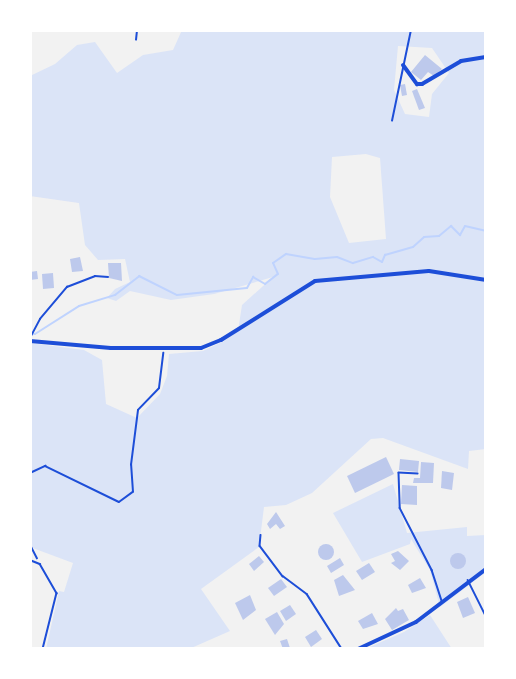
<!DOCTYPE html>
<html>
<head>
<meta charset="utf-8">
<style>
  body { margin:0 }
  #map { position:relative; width:516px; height:679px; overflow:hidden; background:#f2f2f2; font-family:Figtree,sans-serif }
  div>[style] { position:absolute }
  .green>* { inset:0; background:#dbe4f7 }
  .stream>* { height:2px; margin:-1px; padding:0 1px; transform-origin:1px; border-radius:1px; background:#bfd3fe }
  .building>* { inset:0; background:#bdc9ec }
  .round { border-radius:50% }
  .path>* { height:1.5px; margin:-0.75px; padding:0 0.75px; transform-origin:0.75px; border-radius:0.75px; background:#1d4ed8 }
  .service>* { height:1.5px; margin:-0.75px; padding:0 0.75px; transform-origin:0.75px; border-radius:0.75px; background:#1d4ed8 }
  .minor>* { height:4px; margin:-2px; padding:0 2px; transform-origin:2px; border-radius:2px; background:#1d4ed8 }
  span { translate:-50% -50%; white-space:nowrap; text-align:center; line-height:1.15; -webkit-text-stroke:6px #fff; paint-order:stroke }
  .frame { position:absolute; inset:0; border:32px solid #fff; pointer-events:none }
</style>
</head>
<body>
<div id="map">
  <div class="green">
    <div style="clip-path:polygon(evenodd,182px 30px,486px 30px,486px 449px,469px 451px,468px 469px,383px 438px,371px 439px,312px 493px,286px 505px,264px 507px,259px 547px,201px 589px,230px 631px,189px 649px,46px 649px,59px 591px,64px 592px,73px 563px,30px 547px,30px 343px,84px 350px,102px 360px,106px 404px,137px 418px,160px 394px,167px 376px,169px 354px,203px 351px,224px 341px,238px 331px,242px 305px,273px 277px,214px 294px,171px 300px,130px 291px,116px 301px,107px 298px,115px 289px,130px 282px,125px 259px,98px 260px,85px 245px,79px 203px,30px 196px,30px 76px,55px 64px,77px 45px,95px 42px,117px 73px,143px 55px,173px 50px,182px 30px,398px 46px,432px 48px,449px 73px,432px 94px,429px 117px,405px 114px,394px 90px,398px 46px,182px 30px,366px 154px,380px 158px,386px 239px,349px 243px,330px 197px,332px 157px,366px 154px)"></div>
    <div style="clip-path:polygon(393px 484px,407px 533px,467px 527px,467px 536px,486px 535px,486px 572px,440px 607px,430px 570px,411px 539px,410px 544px,362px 562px,333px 513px)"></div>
    <div style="clip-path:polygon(430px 615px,452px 649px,365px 649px,404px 632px)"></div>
  </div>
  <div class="stream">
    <div style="left:30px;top:333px;width:5px;rotate:11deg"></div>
    <div style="left:35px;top:334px;width:52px;rotate:-32.5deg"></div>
    <div style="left:79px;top:306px;width:38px;rotate:-17deg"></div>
    <div style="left:115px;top:295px;width:31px;rotate:-38deg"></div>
    <div style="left:139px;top:276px;width:42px;rotate:26.6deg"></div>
    <div style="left:177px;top:295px;width:70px;rotate:-5.7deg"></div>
    <div style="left:247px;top:288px;width:13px;rotate:-61deg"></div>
    <div style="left:253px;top:277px;width:14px;rotate:30deg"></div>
    <div style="left:265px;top:284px;width:16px;rotate:-38deg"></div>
    <div style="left:278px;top:274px;width:12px;rotate:-114deg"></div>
    <div style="left:273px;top:263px;width:16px;rotate:-35deg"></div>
    <div style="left:286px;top:254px;width:29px;rotate:10deg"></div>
    <div style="left:315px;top:259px;width:22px;rotate:-5deg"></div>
    <div style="left:337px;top:257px;width:17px;rotate:21deg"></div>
    <div style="left:353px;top:263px;width:21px;rotate:-17deg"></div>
    <div style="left:373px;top:257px;width:10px;rotate:29deg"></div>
    <div style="left:382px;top:262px;width:8px;rotate:-67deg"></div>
    <div style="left:385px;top:255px;width:29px;rotate:-16deg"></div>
    <div style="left:413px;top:247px;width:15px;rotate:-42deg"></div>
    <div style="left:424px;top:237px;width:15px;rotate:-4deg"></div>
    <div style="left:439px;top:236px;width:16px;rotate:-40deg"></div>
    <div style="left:451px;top:226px;width:13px;rotate:45deg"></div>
    <div style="left:460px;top:235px;width:10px;rotate:-61deg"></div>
    <div style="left:465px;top:226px;width:22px;rotate:13deg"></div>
  </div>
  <div class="building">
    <div style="clip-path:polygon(425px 55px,442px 69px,434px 76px,428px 72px,421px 80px,411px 72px)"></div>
    <div style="clip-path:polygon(405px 84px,407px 95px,402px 96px,400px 85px)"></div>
    <div style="clip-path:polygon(417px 89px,425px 108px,419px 110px,412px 91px)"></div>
    <div style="clip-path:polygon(80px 257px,83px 271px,72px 272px,70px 259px)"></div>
    <div style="clip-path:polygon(108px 263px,121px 263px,122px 281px,109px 278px)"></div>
    <div style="clip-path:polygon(37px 271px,38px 279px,30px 280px,30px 272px)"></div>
    <div style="clip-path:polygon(53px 273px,54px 288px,43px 289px,42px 274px)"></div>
    <div style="clip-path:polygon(386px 457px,394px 474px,355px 493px,347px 476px)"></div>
    <div style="clip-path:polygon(400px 459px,419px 461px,418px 472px,399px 470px)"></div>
    <div style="clip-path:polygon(421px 462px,434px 463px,433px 483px,413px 483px,414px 478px,420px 478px)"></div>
    <div style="clip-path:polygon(442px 471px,454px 473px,452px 490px,441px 488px)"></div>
    <div style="clip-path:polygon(402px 485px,417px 486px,417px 505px,401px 504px)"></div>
    <div style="clip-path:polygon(276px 512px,285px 526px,280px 529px,276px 524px,270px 529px,267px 524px)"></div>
    <div class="round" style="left:318px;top:544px;width:16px;height:16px"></div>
    <div style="clip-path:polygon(398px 551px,409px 561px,400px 570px,391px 563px,395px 561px,391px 554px)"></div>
    <div class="round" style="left:450px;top:553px;width:16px;height:16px"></div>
    <div style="clip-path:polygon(259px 556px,264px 562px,254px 571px,249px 564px)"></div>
    <div style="clip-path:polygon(340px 558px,344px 565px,331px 573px,327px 566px)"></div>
    <div style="clip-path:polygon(369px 563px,375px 572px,362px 580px,356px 571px)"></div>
    <div style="clip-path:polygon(343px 575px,355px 590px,339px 596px,334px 580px)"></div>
    <div style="clip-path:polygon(420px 578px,426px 588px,412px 593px,408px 585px)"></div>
    <div style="clip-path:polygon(281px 579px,287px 587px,274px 596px,268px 588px)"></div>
    <div style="clip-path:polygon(250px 595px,256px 610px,243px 620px,235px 603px)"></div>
    <div style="clip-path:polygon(468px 597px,475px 613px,463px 618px,457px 602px)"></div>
    <div style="clip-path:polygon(290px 605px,296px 614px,286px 621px,280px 611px)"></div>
    <div style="clip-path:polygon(396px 608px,398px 611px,403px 609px,409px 620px,392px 630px,385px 619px)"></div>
    <div style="clip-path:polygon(277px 612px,284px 624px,275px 635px,265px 619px)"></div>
    <div style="clip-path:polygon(372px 613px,378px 624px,363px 629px,358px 621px)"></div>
    <div style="clip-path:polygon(316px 630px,322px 639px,311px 647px,305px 637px)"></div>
    <div style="clip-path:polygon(287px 639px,290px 648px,283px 649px,280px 641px)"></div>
  </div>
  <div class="path">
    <div style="left:136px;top:40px;width:10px;rotate:-84deg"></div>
    <div style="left:30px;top:473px;width:17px;rotate:-25deg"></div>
    <div style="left:45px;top:466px;width:82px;rotate:25.9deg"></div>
    <div style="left:119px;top:502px;width:17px;rotate:-36deg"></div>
    <div style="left:133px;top:492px;width:27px;rotate:-94deg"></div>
    <div style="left:131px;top:465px;width:55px;rotate:-82.7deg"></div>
    <div style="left:138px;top:410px;width:30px;rotate:-46deg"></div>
    <div style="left:159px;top:388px;width:35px;rotate:-83deg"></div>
    <div style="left:30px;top:544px;width:16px;rotate:63deg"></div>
  </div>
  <div class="service">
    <div style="left:392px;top:121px;width:93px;rotate:-78.2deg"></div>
    <div style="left:30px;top:338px;width:21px;rotate:-62deg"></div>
    <div style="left:40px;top:319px;width:42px;rotate:-49.8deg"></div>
    <div style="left:67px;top:287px;width:30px;rotate:-21deg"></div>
    <div style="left:95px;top:276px;width:13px;rotate:4deg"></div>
    <div style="left:418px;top:474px;width:19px;rotate:-177deg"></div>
    <div style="left:399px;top:473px;width:35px;rotate:88deg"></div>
    <div style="left:400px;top:508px;width:70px;rotate:62.7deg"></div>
    <div style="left:432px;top:570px;width:33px;rotate:72deg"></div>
    <div style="left:261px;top:535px;width:11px;rotate:95deg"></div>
    <div style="left:260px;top:546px;width:38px;rotate:53deg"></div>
    <div style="left:283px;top:576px;width:30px;rotate:37deg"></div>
    <div style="left:307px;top:594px;width:65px;rotate:57.5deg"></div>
    <div style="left:30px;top:560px;width:11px;rotate:22deg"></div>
    <div style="left:40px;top:564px;width:34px;rotate:60deg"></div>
    <div style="left:57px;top:593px;width:58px;rotate:104deg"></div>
    <div style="left:468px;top:580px;width:40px;rotate:63.4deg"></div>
  </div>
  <div class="minor">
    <div style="left:403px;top:65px;width:24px;rotate:54deg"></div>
    <div style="left:417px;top:84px;width:5px"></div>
    <div style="left:422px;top:84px;width:45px;rotate:-30.5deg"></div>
    <div style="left:461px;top:61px;width:25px;rotate:-9deg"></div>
    <div style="left:30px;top:341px;width:81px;rotate:4.9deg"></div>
    <div style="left:111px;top:348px;width:90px"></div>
    <div style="left:201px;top:348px;width:22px;rotate:-22deg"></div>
    <div style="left:221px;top:340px;width:111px;rotate:-32.1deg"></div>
    <div style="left:315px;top:281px;width:114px;rotate:-5deg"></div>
    <div style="left:429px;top:271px;width:58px;rotate:9deg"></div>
    <div style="left:358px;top:649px;width:64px;rotate:-25deg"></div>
    <div style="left:416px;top:622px;width:88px;rotate:-37.1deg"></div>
  </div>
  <div class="frame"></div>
</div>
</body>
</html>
